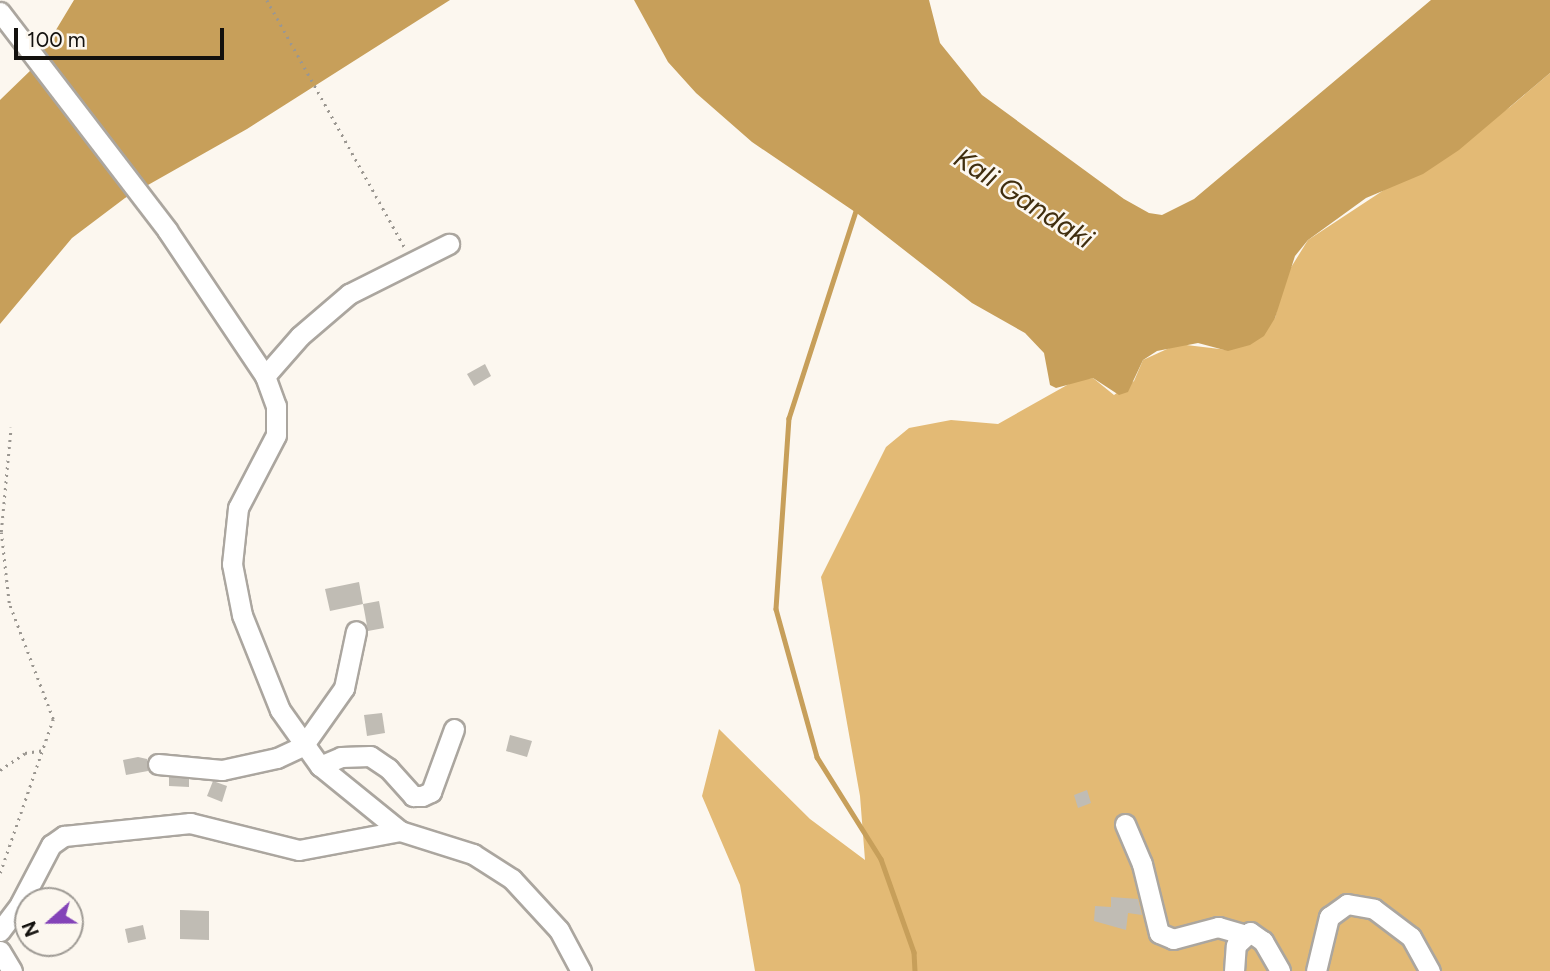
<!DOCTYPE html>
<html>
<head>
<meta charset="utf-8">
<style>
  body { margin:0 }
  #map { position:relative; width:1550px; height:971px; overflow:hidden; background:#fcf7ef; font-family:Figtree,sans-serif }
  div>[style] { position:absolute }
  .forest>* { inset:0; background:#e3ba75 }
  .water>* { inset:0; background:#c79f5a }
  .stream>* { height:4.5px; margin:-2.25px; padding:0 2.25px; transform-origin:2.25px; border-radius:2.25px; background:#c79f5a }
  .building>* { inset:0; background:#c0bcb4 }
  .path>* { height:2.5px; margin-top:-1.25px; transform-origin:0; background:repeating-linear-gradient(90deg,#9b9791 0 2px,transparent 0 7px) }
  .roads { filter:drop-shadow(2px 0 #aba69f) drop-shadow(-2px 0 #aba69f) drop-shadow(0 2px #aba69f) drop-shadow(0 -2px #aba69f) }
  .minor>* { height:19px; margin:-9.5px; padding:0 9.5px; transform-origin:9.5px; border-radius:9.5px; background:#fff }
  span { translate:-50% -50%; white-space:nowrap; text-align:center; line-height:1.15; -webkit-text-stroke:5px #fcf7ef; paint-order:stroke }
  .water-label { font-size:28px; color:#402e0f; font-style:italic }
  .north { position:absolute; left:14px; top:887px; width:70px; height:70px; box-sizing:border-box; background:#fcf7ef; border:2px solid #9f9b95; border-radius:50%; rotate:249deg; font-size:19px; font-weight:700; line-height:28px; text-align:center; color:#13110e }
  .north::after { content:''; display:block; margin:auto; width:24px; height:32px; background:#8343b8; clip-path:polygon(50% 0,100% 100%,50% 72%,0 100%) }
  .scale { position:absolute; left:14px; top:28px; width:210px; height:32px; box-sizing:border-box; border:4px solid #13110e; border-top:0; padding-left:9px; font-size:21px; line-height:24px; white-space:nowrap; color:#13110e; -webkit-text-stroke:5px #fcf7ef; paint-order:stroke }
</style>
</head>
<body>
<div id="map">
  <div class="forest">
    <div style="clip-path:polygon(1550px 73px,1550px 971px,755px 971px,740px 885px,702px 796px,719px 729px,810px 819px,865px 860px,860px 796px,821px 577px,886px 447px,909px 428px,951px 420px,998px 424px,1076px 380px,1093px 378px,1114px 395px,1134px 381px,1143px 360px,1178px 344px,1228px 350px,1275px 318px,1285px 277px,1308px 240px,1510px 107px)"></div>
  </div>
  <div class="water">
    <div style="clip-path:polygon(74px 0,450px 0,247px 129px,125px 198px,72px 238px,0 324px,0 100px,33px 68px)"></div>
    <div style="clip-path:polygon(634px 0,929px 0,940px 43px,982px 95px,1124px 199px,1149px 213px,1162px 215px,1194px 199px,1431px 0,1550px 0,1550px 73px,1459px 150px,1423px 174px,1366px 198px,1308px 240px,1295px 256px,1275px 318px,1264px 336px,1250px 345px,1228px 351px,1198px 343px,1157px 351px,1143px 360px,1128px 392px,1119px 395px,1093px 378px,1056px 388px,1050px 385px,1044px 353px,1025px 333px,972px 303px,858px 214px,752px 142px,696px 93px,668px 62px)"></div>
  </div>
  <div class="stream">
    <div style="left:857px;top:208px;width:221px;rotate:107.9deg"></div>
    <div style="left:789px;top:418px;width:191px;rotate:93.9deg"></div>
    <div style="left:776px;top:609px;width:154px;rotate:74.5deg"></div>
    <div style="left:817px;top:757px;width:120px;rotate:57.9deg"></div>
    <div style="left:881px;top:859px;width:99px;rotate:70.5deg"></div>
    <div style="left:914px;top:952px;width:19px;rotate:87deg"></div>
  </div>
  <div class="building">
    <div style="clip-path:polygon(485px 364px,491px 376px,474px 386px,467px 374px)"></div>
    <div style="clip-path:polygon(359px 582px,363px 604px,330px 611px,325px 589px)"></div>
    <div style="clip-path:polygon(379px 601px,384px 628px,368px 631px,363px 604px)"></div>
    <div style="clip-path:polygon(382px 713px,385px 733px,367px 736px,364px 715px)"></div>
    <div style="clip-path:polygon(510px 735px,532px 741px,527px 757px,506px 751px)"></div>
    <div style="clip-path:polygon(138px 757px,147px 759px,148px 771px,126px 775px,123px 760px)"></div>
    <div style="clip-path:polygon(169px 777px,189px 779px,189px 787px,169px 786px)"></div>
    <div style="clip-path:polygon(213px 781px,227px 786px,222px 802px,207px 796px)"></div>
    <div style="clip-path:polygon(1087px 790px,1091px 803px,1078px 808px,1074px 795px)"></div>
    <div style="clip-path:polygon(1111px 897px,1138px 899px,1142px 915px,1128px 913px,1126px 930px,1094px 921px,1095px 906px,1111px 907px)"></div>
    <div style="clip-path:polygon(180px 910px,209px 911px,209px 940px,180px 939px)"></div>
    <div style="clip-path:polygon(143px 925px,146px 939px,128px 943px,125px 929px)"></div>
  </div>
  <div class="path">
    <div style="left:267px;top:0;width:284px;rotate:60.9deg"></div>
    <div style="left:0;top:770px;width:30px;rotate:-34deg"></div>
    <div style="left:25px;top:753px;width:18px;rotate:-9deg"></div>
    <div style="left:0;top:873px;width:163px;rotate:-71deg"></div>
    <div style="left:53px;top:719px;width:124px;rotate:-110.8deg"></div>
    <div style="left:9px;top:603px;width:71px;rotate:-96.4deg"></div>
    <div style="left:1px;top:532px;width:105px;rotate:-84.6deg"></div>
  </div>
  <div class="roads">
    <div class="minor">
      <div style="left:0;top:12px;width:275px;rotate:52.5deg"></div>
      <div style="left:167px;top:230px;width:176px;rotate:56.1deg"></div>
      <div style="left:265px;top:376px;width:32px;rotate:70deg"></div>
      <div style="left:276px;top:406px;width:29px;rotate:90deg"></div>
      <div style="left:276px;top:435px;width:82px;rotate:117.5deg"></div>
      <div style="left:238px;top:508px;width:56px;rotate:96.1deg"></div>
      <div style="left:232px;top:564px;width:52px;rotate:78.9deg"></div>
      <div style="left:242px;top:615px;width:102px;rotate:68.2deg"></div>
      <div style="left:280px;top:710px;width:69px;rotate:54.5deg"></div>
      <div style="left:320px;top:766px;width:103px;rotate:39.1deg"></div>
      <div style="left:400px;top:831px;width:77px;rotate:17.5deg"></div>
      <div style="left:473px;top:854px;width:46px;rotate:32.7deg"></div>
      <div style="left:512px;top:879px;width:69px;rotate:47.3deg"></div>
      <div style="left:559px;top:930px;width:47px;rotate:61.8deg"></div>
      <div style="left:265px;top:376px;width:53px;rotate:-48.8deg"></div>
      <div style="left:300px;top:336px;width:65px;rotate:-40.6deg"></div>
      <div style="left:349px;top:294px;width:112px;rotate:-26.6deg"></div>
      <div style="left:158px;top:764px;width:64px;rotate:5.4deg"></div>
      <div style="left:222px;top:770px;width:56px;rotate:-12.3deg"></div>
      <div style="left:277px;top:758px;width:29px;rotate:-25deg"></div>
      <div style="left:303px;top:746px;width:71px;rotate:-54.7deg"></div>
      <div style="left:344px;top:688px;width:58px;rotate:-78.1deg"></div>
      <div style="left:320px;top:766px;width:23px;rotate:-23deg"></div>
      <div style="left:341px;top:757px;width:29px;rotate:-2deg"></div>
      <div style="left:370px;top:756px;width:22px;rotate:34deg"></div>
      <div style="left:388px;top:768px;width:38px;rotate:48deg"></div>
      <div style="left:413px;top:796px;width:9px"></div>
      <div style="left:422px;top:796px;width:10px;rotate:-24deg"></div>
      <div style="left:431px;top:792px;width:67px;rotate:-69.9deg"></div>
      <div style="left:1125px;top:824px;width:43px;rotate:67deg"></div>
      <div style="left:1142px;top:864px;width:71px;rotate:76.2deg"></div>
      <div style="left:1159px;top:933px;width:15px;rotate:23deg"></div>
      <div style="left:1173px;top:939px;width:47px;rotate:-14.9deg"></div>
      <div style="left:1218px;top:927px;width:26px;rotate:16deg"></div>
      <div style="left:0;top:931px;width:34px;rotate:-53deg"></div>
      <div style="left:20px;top:904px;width:67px;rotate:-62.3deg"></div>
      <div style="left:51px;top:845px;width:16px;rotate:-35deg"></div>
      <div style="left:64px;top:836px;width:127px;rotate:-5.9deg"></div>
      <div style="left:190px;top:823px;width:112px;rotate:13.9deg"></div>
      <div style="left:299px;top:850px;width:103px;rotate:-10.7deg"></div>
      <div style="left:0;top:951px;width:23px;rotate:59deg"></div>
      <div style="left:1234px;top:971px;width:26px;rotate:-86deg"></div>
      <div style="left:1236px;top:945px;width:19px;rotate:-43deg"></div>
      <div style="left:1250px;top:932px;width:16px;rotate:35deg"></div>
      <div style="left:1263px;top:941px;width:34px;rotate:60deg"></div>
      <div style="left:1316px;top:971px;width:56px;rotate:-76.5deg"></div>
      <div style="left:1329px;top:917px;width:22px;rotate:-36deg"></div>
      <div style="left:1347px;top:904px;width:27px;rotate:10deg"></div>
      <div style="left:1374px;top:909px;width:46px;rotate:37.1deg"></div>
      <div style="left:1411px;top:937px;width:39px;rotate:61deg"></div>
    </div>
  </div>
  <div class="water-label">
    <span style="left:1024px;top:198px;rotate:33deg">Kali Gandaki</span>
  </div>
  <div class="north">N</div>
  <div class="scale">100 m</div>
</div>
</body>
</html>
